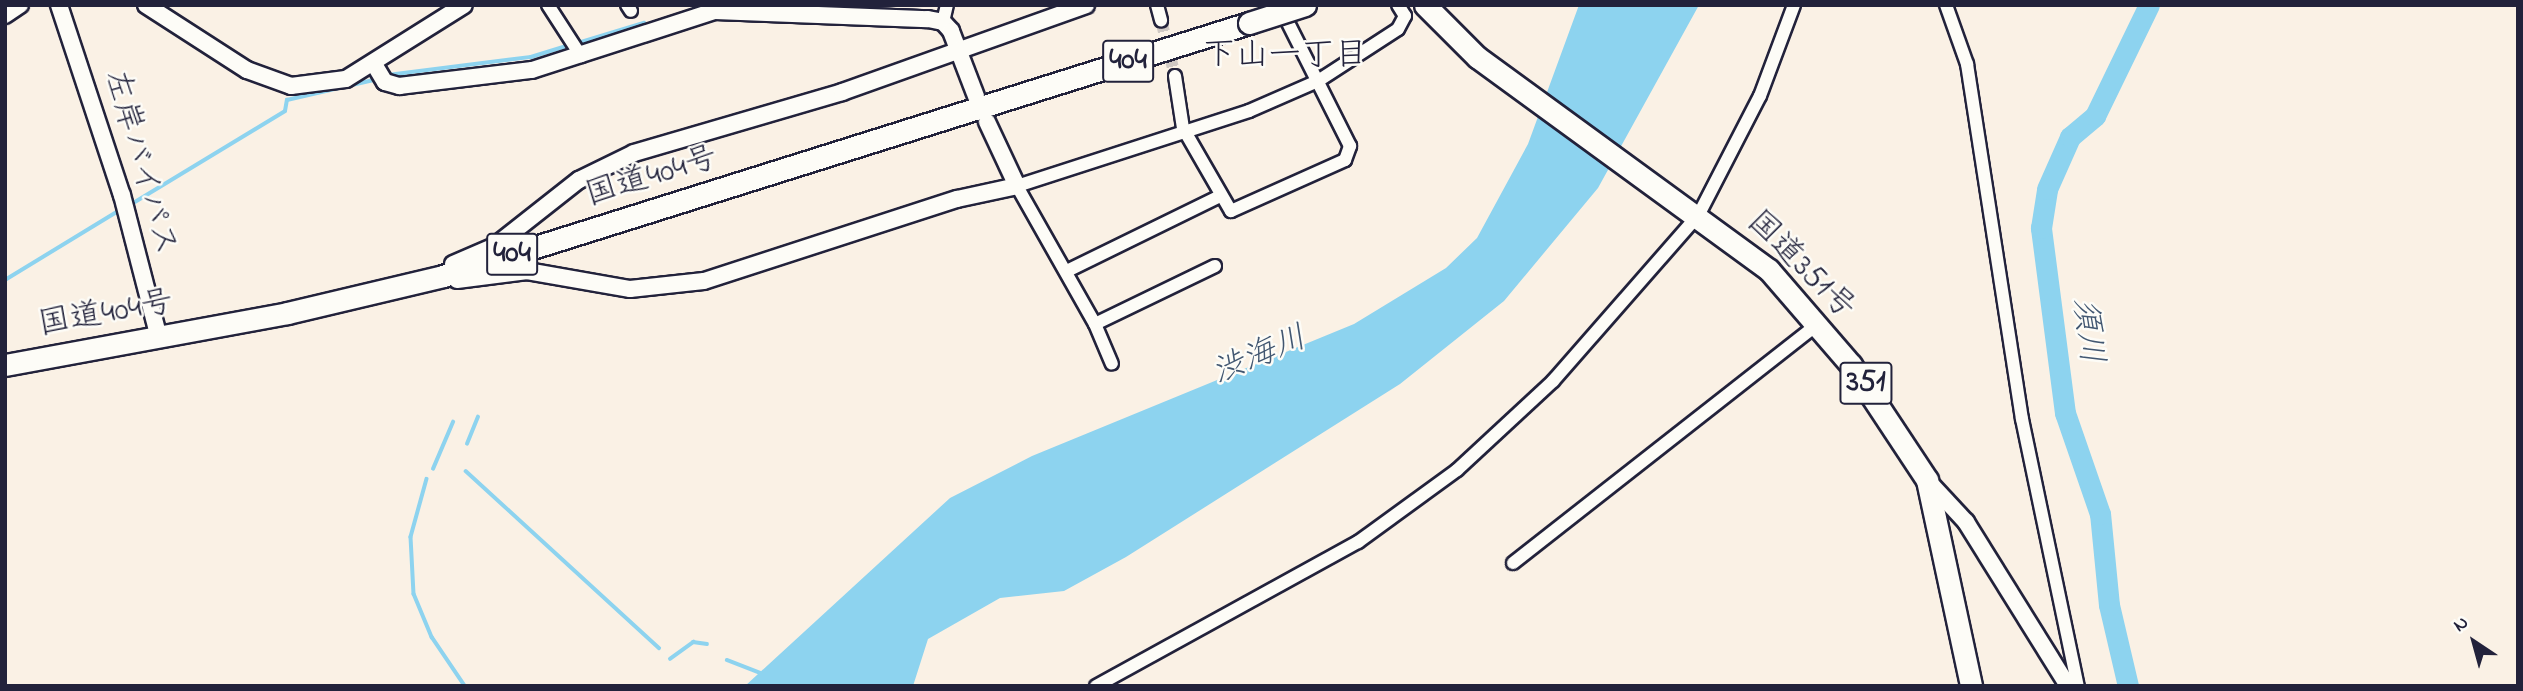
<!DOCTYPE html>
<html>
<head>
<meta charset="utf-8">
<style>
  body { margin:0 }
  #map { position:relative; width:2523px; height:691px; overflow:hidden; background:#faf1e5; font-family:"Indie Flower","Klee One",sans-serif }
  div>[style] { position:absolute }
  .water>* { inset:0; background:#8dd3ef }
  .stream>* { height:3.5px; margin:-1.75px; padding:0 1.75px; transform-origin:1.75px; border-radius:1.75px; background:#8dd3ef }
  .river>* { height:21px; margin:-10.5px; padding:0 10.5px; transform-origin:10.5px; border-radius:10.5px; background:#8dd3ef }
  .street-tunnel>* { height:12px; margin-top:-6px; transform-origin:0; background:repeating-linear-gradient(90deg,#cfc8c3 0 12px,transparent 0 18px) }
  .roads { filter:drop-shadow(2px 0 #22223b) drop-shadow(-2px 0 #22223b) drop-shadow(0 2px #22223b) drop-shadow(0 -2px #22223b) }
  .street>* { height:12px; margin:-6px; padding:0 6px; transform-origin:6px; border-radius:6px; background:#fdfcf7 }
  .secondary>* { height:16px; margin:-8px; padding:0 8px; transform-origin:8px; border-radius:8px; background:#fdfcf7 }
  .highway>* { height:21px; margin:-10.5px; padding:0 10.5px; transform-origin:10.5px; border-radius:10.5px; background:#fdfcf7 }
  .bridges { filter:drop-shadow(2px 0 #22223b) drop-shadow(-2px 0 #22223b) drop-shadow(0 2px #22223b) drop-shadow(0 -2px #22223b) }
  .highway-bridge>* { height:21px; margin:-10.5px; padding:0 10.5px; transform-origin:10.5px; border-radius:10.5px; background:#fdfcf7 }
  span { translate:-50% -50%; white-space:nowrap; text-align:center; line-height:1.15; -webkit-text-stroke:5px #fdfcf7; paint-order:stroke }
  .shield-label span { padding:2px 5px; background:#fdfcf7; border:2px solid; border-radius:5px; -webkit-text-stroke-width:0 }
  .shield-label { font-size:30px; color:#22223b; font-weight:700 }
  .street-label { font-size:32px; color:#22223b }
  .neighbourhood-label { font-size:33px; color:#22223b }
  .water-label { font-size:33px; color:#425771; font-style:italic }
  .frame { position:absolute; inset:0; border:7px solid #22223b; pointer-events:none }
  .north { position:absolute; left:2439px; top:607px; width:70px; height:70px; -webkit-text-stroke:5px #fdfcf7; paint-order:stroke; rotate:324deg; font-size:19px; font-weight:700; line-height:28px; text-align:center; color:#22223b }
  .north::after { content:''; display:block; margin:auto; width:24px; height:32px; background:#22223b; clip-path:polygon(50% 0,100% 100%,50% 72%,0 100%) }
</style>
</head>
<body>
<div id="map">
  <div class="water">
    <div style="clip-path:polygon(1579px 5px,1699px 5px,1598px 188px,1504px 301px,1400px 384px,1126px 557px,1064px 591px,1000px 598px,928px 639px,913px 686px,745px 686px,950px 498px,1032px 456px,1354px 324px,1446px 268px,1477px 238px,1528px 144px)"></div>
  </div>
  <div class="stream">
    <div style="left:578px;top:43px;width:69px;rotate:-16.9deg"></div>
    <div style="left:388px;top:75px;width:144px;rotate:-7.2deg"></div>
    <div style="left:531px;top:57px;width:41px;rotate:-17.1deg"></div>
    <div style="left:130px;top:205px;width:181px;rotate:-31.2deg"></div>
    <div style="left:285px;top:111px;width:11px;rotate:-80deg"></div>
    <div style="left:287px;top:100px;width:93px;rotate:-13deg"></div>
    <div style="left:5px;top:280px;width:135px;rotate:-31.3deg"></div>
    <div style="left:467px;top:444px;width:29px;rotate:-68deg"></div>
    <div style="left:433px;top:469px;width:51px;rotate:-66.9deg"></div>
    <div style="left:466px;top:471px;width:262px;rotate:42.5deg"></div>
    <div style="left:427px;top:479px;width:60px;rotate:105.4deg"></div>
    <div style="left:411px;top:537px;width:57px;rotate:87deg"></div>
    <div style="left:414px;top:594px;width:47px;rotate:67.3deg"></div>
    <div style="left:432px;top:637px;width:59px;rotate:56deg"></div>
    <div style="left:670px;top:659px;width:29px;rotate:-36deg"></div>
    <div style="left:693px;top:642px;width:14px;rotate:8deg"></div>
    <div style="left:727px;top:660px;width:36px;rotate:21deg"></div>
  </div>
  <div class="river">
    <div style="left:2128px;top:686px;width:83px;rotate:-103.2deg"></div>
    <div style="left:2109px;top:605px;width:91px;rotate:-95.6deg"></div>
    <div style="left:2100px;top:514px;width:107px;rotate:-109.1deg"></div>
    <div style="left:2065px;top:413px;width:187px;rotate:-97.4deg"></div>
    <div style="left:2041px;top:228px;width:39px;rotate:-81deg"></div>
    <div style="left:2047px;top:189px;width:57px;rotate:-66.1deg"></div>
    <div style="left:2070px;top:137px;width:33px;rotate:-40deg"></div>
    <div style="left:2095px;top:116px;width:123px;rotate:-64.1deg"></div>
  </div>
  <div class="street-tunnel">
    <div style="left:1161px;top:20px;width:58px;rotate:76deg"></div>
  </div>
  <div class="roads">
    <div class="street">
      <div style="left:548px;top:5px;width:61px;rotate:57.1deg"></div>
      <div style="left:627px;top:5px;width:7px;rotate:56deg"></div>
      <div style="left:1157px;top:5px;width:16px;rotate:75deg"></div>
      <div style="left:1946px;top:5px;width:63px;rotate:70.4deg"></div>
      <div style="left:1967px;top:64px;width:359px;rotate:81.2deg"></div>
      <div style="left:2022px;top:419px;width:273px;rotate:78.2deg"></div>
      <div style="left:943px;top:22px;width:17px;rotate:-77deg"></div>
      <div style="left:1175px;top:76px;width:53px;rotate:81.3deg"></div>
      <div style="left:1183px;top:128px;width:96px;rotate:60deg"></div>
      <div style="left:1231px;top:211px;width:125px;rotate:-24.1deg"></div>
      <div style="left:1345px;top:160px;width:15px;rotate:-70deg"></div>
      <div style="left:1350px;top:146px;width:153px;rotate:-116.7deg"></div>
      <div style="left:1215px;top:266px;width:133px;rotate:154.2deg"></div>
      <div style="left:1095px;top:324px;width:159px;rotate:-119.5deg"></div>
      <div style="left:1017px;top:186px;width:244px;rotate:-17.9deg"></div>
      <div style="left:1249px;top:111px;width:75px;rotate:-23.5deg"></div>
      <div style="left:1318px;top:81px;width:95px;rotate:-33deg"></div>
      <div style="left:1398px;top:29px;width:15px;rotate:-62deg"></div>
      <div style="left:1405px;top:16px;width:13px;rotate:-122deg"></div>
      <div style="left:1069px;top:270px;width:168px;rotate:-26.1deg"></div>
      <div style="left:1095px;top:324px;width:43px;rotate:67deg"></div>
      <div style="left:1513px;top:563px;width:387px;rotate:-38.1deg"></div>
      <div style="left:1096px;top:686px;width:299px;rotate:-28.8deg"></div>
      <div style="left:1358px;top:542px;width:122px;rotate:-36deg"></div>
      <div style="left:1457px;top:470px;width:131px;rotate:-42.8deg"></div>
      <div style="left:1553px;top:381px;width:222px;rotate:-48.8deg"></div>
      <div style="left:1699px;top:214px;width:133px;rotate:-62.7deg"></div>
      <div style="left:1760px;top:96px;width:97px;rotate:-69.5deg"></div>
    </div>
    <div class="secondary">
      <div style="left:59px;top:5px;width:200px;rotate:71.7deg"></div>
      <div style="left:122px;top:195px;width:148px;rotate:75.5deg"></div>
      <div style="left:146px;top:5px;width:120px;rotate:32.8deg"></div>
      <div style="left:247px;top:70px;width:47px;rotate:20deg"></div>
      <div style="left:291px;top:86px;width:55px;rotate:-7.3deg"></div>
      <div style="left:346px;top:79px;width:139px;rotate:-32.1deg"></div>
      <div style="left:5px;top:15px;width:18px;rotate:-34deg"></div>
      <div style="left:374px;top:64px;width:21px;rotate:59deg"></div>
      <div style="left:385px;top:82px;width:15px;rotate:16deg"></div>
      <div style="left:399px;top:86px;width:134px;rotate:-6.9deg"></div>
      <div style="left:532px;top:70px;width:192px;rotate:-17.9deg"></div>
      <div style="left:715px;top:11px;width:213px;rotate:2.2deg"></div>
      <div style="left:928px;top:19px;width:15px;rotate:11deg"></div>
      <div style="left:943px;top:22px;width:12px;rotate:48deg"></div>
      <div style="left:951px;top:31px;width:70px;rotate:69deg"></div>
      <div style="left:453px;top:264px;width:46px;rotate:-23.2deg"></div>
      <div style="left:495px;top:246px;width:107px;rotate:-38.2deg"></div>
      <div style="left:579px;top:180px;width:61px;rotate:-26.1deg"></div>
      <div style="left:634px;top:153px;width:217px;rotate:-16.3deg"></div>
      <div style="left:842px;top:92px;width:259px;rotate:-19.6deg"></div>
      <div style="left:457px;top:280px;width:71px;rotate:-7.3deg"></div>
      <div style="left:527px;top:271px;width:105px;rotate:9.9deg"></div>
      <div style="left:630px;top:289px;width:74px;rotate:-6.2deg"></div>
      <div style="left:704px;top:281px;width:266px;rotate:-18deg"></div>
      <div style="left:957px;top:199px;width:61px;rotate:-12.2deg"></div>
      <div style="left:1017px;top:186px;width:71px;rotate:-115.1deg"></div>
      <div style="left:1927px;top:480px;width:57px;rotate:47.1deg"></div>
      <div style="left:1966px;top:522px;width:193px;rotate:58.1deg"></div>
    </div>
    <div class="highway">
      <div style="left:1425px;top:5px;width:74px;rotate:45deg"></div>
      <div style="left:1477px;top:57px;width:361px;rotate:36.1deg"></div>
      <div style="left:1769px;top:270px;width:125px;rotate:49.2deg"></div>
      <div style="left:1851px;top:365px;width:138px;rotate:56.5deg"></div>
      <div style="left:1927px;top:480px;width:211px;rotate:77.9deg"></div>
      <div style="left:5px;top:365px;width:287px;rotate:-10.4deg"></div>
      <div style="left:287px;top:313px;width:160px;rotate:-13.3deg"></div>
      <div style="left:443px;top:276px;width:845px;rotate:-17.43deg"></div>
    </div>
  </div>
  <div class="bridges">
    <div class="highway-bridge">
      <div style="left:1249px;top:23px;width:59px;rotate:-17.8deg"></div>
    </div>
  </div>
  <div class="shield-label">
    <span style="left:1128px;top:61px">404</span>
    <span style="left:512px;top:254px">404</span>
    <span style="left:1866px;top:383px">351</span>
  </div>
  <div class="street-label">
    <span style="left:139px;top:163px;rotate:74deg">左岸バイパス</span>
    <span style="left:652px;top:178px;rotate:-17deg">国道404号</span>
    <span style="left:1800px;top:266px;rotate:45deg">国道351号</span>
    <span style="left:106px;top:315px;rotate:-10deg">国道404号</span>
  </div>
  <div class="neighbourhood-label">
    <span style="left:1285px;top:57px">下山一丁目</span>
  </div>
  <div class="water-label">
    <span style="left:2086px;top:331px;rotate:83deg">須川</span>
    <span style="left:1260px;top:357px;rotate:-23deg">渋海川</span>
  </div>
  <div class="frame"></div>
  <div class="north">N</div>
</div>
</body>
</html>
